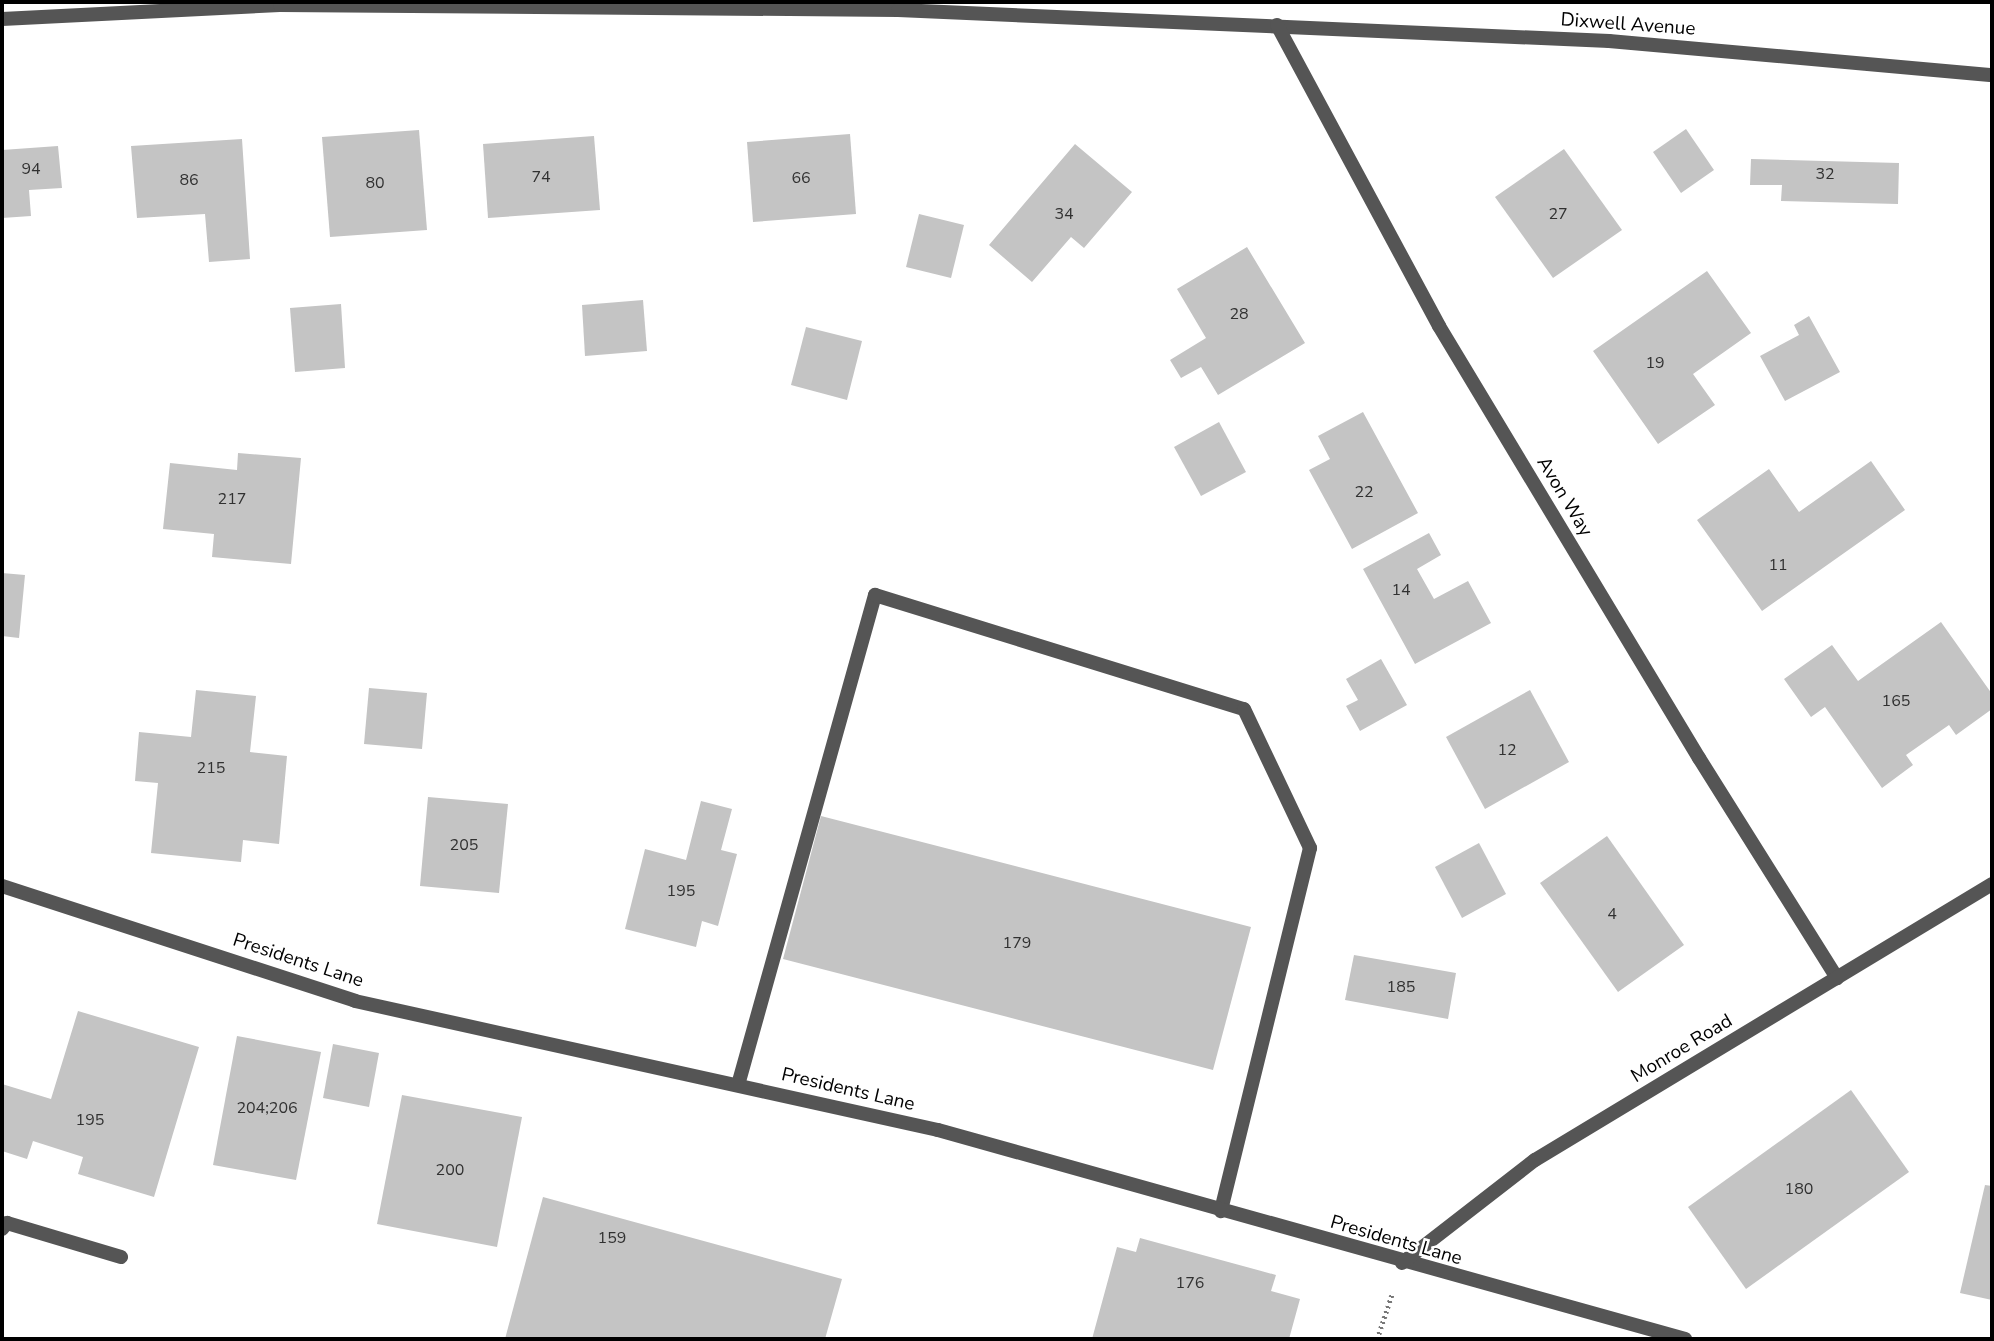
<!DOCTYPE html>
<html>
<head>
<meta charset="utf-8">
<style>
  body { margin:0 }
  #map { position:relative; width:1994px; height:1341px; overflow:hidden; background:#fff; font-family:"Nunito Sans",sans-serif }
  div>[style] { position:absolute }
  .building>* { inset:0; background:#c4c4c4 }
  .path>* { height:4.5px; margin-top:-2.25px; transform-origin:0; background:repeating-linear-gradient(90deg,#777 0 2px,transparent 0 5.5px) }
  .service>* { height:14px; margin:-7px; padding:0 7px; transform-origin:7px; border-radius:7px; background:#555 }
  .minor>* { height:14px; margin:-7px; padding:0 7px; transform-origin:7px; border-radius:7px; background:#555 }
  span { translate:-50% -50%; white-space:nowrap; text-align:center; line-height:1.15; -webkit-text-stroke:5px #fff; paint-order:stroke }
  .number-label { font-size:16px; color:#313131 }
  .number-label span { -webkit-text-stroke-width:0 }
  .street-label { font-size:19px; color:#000 }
  .frame { position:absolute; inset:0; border:4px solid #000; pointer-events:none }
</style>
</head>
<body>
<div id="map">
  <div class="building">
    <div style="clip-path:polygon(1686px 129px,1714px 170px,1681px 193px,1653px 152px)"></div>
    <div style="clip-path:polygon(419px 130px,427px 230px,330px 237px,322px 137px)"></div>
    <div style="clip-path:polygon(850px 134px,856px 214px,753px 222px,747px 142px)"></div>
    <div style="clip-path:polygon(594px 136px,600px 210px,488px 218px,483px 144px)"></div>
    <div style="clip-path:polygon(242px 139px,250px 259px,209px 262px,205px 214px,137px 218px,131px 146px)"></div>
    <div style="clip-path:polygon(1075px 144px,1132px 192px,1084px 248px,1071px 237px,1032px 282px,989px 245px)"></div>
    <div style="clip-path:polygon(58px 146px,62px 188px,29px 190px,31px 216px,2px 218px,2px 150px)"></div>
    <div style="clip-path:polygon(1564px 149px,1622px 230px,1553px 278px,1495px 197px)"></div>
    <div style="clip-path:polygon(1751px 159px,1899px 163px,1898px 204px,1781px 201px,1782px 185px,1750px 185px)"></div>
    <div style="clip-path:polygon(919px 214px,964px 225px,951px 278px,906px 267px)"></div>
    <div style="clip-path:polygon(1247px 247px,1305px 343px,1218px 395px,1201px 367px,1181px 378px,1170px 360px,1206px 338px,1177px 289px)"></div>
    <div style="clip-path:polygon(1707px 271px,1751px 333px,1693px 374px,1715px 405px,1658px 444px,1593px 351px)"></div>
    <div style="clip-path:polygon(643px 300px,647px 351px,585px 356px,582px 305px)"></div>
    <div style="clip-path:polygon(341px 304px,345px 368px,295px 372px,290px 308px)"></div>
    <div style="clip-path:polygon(1809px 316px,1840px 372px,1785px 401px,1760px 356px,1799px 335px,1794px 325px)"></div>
    <div style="clip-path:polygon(806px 327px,862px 341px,847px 400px,791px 385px)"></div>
    <div style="clip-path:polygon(1363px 412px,1418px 513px,1352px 549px,1309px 470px,1330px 459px,1318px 436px)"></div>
    <div style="clip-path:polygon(1219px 422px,1246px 472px,1201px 496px,1174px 447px)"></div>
    <div style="clip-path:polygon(238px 453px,301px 458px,291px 564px,212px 557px,214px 534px,163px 529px,170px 463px,237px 470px)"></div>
    <div style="clip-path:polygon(1871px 461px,1905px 510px,1762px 611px,1697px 520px,1769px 469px,1799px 512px)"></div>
    <div style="clip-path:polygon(1429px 533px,1441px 555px,1417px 569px,1434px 599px,1468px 581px,1491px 623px,1415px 664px,1363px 569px)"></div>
    <div style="clip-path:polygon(2px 573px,25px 575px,19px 638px,2px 636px)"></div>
    <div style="clip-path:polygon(1941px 622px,1992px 694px,1992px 709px,1956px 735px,1949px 725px,1906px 755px,1913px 765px,1882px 788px,1825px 707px,1811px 717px,1784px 679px,1832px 645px,1858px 681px)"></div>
    <div style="clip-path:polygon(1381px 659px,1407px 705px,1360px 731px,1346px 706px,1358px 700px,1346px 679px)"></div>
    <div style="clip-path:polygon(369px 688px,427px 693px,422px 749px,364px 744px)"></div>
    <div style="clip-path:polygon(196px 690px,256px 696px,250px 752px,287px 756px,279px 844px,243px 840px,241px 862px,151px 853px,158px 783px,135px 781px,139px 732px,191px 737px)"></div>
    <div style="clip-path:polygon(1530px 690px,1569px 762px,1485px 809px,1446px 737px)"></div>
    <div style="clip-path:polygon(428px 797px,508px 804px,499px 893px,420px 886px)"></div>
    <div style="clip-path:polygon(701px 801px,732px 809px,721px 850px,737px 854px,718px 926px,702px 921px,696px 947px,625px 929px,645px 849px,686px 860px)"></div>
    <div style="clip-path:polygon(821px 816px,1251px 927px,1213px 1070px,783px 959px)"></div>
    <div style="clip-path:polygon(1607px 836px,1684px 945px,1618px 992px,1540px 883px)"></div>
    <div style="clip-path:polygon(1479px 843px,1506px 894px,1462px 918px,1435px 867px)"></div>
    <div style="clip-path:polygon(1354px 955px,1456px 973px,1448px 1019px,1345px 1000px)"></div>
    <div style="clip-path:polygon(78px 1011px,199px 1047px,154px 1197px,78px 1174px,83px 1157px,33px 1141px,27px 1159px,2px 1151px,2px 1084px,51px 1099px)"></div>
    <div style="clip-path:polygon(237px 1036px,321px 1052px,296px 1180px,213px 1165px)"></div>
    <div style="clip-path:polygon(333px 1044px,379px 1053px,369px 1107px,323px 1098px)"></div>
    <div style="clip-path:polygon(1851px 1090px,1909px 1172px,1746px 1289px,1688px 1207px)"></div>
    <div style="clip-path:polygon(402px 1095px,522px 1117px,497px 1247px,377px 1224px)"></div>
    <div style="clip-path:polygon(1985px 1185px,1992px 1186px,1992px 1300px,1960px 1293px)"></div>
    <div style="clip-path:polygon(543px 1197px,842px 1279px,825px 1339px,505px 1339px)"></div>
    <div style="clip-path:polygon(1140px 1238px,1276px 1275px,1271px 1291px,1300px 1299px,1289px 1339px,1092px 1339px,1117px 1247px,1136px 1252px)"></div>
  </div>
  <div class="path">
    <div style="left:1377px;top:1339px;width:47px;rotate:-71.6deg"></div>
  </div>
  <div class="service">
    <div style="left:738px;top:1085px;width:509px;rotate:-74.38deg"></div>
    <div style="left:875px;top:595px;width:386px;rotate:17.2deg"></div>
    <div style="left:1244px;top:709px;width:154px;rotate:64.6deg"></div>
    <div style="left:1310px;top:848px;width:374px;rotate:103.8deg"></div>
    <div style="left:2px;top:1229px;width:8px;rotate:-50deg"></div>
    <div style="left:7px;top:1223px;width:119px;rotate:16.6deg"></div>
  </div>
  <div class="minor">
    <div style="left:2px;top:19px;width:278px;rotate:-2.9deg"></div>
    <div style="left:280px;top:5px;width:618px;rotate:0.46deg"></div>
    <div style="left:898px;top:10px;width:712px;rotate:2.5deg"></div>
    <div style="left:1609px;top:41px;width:385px;rotate:5.1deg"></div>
    <div style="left:1277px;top:25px;width:342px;rotate:61.7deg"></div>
    <div style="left:1439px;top:326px;width:504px;rotate:58.96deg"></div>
    <div style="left:1699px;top:758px;width:260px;rotate:57.9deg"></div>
    <div style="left:2px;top:886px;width:371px;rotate:18deg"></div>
    <div style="left:355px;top:1001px;width:597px;rotate:12.48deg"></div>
    <div style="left:938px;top:1130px;width:776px;rotate:15.63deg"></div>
    <div style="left:1402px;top:1263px;width:168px;rotate:-37.8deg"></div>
    <div style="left:1535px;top:1160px;width:534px;rotate:-31.13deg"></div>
  </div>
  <div class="number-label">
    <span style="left:31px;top:169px">94</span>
    <span style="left:1825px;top:174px">32</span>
    <span style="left:541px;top:177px">74</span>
    <span style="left:801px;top:178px">66</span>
    <span style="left:189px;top:180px">86</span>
    <span style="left:375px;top:183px">80</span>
    <span style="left:1064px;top:214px">34</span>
    <span style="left:1558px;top:214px">27</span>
    <span style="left:1239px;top:314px">28</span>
    <span style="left:1655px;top:363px">19</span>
    <span style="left:1364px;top:492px">22</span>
    <span style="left:232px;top:499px">217</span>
    <span style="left:1778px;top:565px">11</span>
    <span style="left:1401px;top:590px">14</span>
    <span style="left:1896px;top:701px">165</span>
    <span style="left:1507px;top:750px">12</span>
    <span style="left:211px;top:768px">215</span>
    <span style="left:464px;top:845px">205</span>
    <span style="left:681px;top:891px">195</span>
    <span style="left:1612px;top:914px">4</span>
    <span style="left:1017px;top:943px">179</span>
    <span style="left:1401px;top:987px">185</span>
    <span style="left:267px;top:1108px">204;206</span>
    <span style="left:90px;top:1120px">195</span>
    <span style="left:450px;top:1170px">200</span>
    <span style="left:1799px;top:1189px">180</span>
    <span style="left:612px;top:1238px">159</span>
    <span style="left:1190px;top:1283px">176</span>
  </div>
  <div class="street-label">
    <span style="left:1628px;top:25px;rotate:4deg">Dixwell Avenue</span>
    <span style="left:1564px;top:497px;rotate:59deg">Avon Way</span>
    <span style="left:298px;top:961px;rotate:18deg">Presidents Lane</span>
    <span style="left:1682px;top:1049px;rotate:-31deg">Monroe Road</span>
    <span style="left:848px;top:1090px;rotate:13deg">Presidents Lane</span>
    <span style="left:1396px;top:1241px;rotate:16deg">Presidents Lane</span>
  </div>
  <div class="frame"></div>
</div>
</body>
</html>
